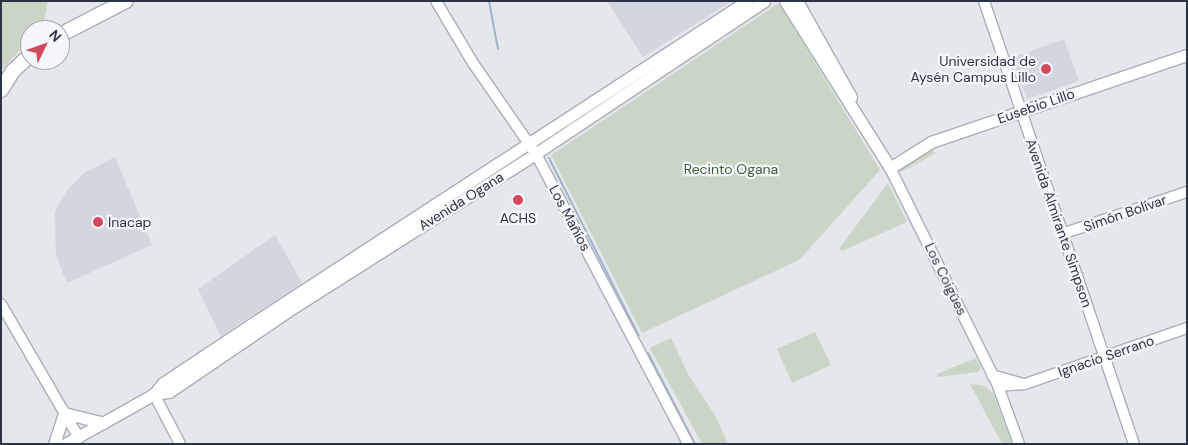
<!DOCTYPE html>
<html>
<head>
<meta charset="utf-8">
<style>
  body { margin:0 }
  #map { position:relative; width:1188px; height:445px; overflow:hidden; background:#e4e7ec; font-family:"DM Sans",sans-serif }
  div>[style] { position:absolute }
  .built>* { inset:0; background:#d2d6de }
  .green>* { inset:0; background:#c9d6c5 }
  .stream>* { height:2px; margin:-1px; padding:0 1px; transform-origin:1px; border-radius:1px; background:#9fb4cc }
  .roads { filter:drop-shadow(1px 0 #a9aeb7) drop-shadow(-1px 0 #a9aeb7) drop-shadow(0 1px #a9aeb7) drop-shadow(0 -1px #a9aeb7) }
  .secondary>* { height:10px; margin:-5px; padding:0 5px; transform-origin:5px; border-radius:5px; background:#fff }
  .primary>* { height:11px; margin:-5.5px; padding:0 5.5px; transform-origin:5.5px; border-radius:5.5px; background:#fff }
  .highway>* { height:14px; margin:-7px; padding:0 7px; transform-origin:7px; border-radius:7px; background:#fff }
  .dots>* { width:14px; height:14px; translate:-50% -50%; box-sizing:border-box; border:2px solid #f4f6f9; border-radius:50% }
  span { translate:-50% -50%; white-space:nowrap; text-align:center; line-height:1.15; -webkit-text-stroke:4.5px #f4f6f9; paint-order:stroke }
  .poi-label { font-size:14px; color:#2b3445 }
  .right { translate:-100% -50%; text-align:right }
  .left { translate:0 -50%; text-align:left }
  .street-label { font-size:14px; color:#2b3445 }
  .park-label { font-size:14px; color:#3f6138 }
  .frame { position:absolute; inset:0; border:2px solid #2b3445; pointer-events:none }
  .north { position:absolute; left:20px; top:20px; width:50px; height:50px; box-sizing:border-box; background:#f4f6f9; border:1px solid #a4a8b1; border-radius:50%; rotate:48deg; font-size:14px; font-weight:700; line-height:20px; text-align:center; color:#2b3445 }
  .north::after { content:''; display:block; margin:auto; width:18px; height:22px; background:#d1495b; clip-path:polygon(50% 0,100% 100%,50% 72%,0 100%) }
</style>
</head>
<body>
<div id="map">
  <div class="built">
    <div style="clip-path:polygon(607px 1px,732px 1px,643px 57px)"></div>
    <div style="clip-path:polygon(1064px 39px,1079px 81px,1027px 99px,1012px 58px)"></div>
    <div style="clip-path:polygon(115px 157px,152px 245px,67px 283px,56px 256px,55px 212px,67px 190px,84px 173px)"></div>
    <div style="clip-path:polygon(275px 235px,302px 283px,221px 336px,198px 289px)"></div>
  </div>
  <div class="green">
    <div style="clip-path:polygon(1px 1px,48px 1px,43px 25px,38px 30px,30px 30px,30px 39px,1px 71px)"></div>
    <div style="clip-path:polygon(779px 3px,880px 170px,799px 260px,642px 333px,551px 155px)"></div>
    <div style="clip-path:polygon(930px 149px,936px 153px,901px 172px,899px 168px)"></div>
    <div style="clip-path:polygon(888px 183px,907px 222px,842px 251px,839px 249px)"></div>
    <div style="clip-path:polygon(815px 332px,831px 365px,792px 383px,777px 349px)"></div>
    <div style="clip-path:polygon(671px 338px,688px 374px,716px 417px,728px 444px,702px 444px,650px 348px)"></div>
    <div style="clip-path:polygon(976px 358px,981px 367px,978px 372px,938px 377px,937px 374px)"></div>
    <div style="clip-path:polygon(970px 384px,984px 386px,993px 393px,1012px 444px,1002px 444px)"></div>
  </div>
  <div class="stream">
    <div style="left:489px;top:1px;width:49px;rotate:79.4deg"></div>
    <div style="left:549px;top:158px;width:199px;rotate:63.2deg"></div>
    <div style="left:648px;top:353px;width:102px;rotate:62.7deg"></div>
  </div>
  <div class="roads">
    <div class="secondary">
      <div style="left:436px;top:1px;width:72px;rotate:59.2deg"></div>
      <div style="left:473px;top:63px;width:111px;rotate:55.3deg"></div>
      <div style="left:536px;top:154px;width:327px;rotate:62.3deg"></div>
      <div style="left:984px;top:1px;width:468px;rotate:71.3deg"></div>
      <div style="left:890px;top:168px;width:243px;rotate:63.6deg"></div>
      <div style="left:998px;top:386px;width:62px;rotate:70.1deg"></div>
      <div style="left:1062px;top:234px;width:132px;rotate:-18.6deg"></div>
      <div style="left:1px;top:304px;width:155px;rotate:59.8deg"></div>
      <div style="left:992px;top:375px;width:33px;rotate:16deg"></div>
      <div style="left:998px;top:386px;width:27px;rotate:-4deg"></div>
      <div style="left:1025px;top:384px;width:171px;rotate:-19.1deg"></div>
      <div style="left:154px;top:394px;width:56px;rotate:62.5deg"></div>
    </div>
    <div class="primary">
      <div style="left:785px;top:1px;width:197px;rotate:57.8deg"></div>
      <div style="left:890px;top:168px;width:49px;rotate:-32.4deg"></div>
      <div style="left:931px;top:142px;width:270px;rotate:-18.8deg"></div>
      <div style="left:797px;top:1px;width:110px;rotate:60.6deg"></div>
      <div style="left:154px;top:394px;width:15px;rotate:-8deg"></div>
      <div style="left:169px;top:392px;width:144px;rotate:-34.2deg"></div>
      <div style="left:288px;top:311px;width:282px;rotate:-32.4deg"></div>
      <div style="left:526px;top:160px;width:286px;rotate:-33.7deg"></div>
      <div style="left:54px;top:444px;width:33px;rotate:-72deg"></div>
      <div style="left:64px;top:413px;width:41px;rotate:14deg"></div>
      <div style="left:65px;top:444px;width:102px;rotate:-29.3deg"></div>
      <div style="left:154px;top:394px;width:14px;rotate:-51deg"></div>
      <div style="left:163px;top:383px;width:105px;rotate:-33.7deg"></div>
      <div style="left:250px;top:325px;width:593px;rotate:-33.1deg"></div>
    </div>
    <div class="highway">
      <div style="left:60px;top:35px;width:74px;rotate:-27.3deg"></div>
      <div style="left:1px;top:90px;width:22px;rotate:-58deg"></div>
      <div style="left:13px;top:71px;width:23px;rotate:-43deg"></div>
    </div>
  </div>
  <div class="dots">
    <div style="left:1046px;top:69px;background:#d1495b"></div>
    <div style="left:518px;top:200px;background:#d1495b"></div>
    <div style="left:98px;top:222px;background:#d1495b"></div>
  </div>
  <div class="poi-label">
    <span class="right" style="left:1036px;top:69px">Universidad de<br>Aysén Campus Lillo</span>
    <span style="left:518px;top:218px">ACHS</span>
    <span class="left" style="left:108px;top:222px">Inacap</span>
  </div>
  <div class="street-label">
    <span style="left:1036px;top:106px;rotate:-19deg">Eusebio Lillo</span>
    <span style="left:461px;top:201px;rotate:-32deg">Avenida Ogana</span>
    <span style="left:1125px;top:213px;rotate:-19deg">Simón Bolívar</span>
    <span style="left:570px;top:218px;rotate:62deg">Los Mañíos</span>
    <span style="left:1059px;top:223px;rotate:71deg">Avenida Almirante Simpson</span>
    <span style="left:946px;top:279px;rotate:64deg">Los Coigües</span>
    <span style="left:1106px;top:356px;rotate:-19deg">Ignacio Serrano</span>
  </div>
  <div class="park-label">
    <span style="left:731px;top:169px">Recinto Ogana</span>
  </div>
  <div class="frame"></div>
  <div class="north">N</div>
</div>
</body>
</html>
